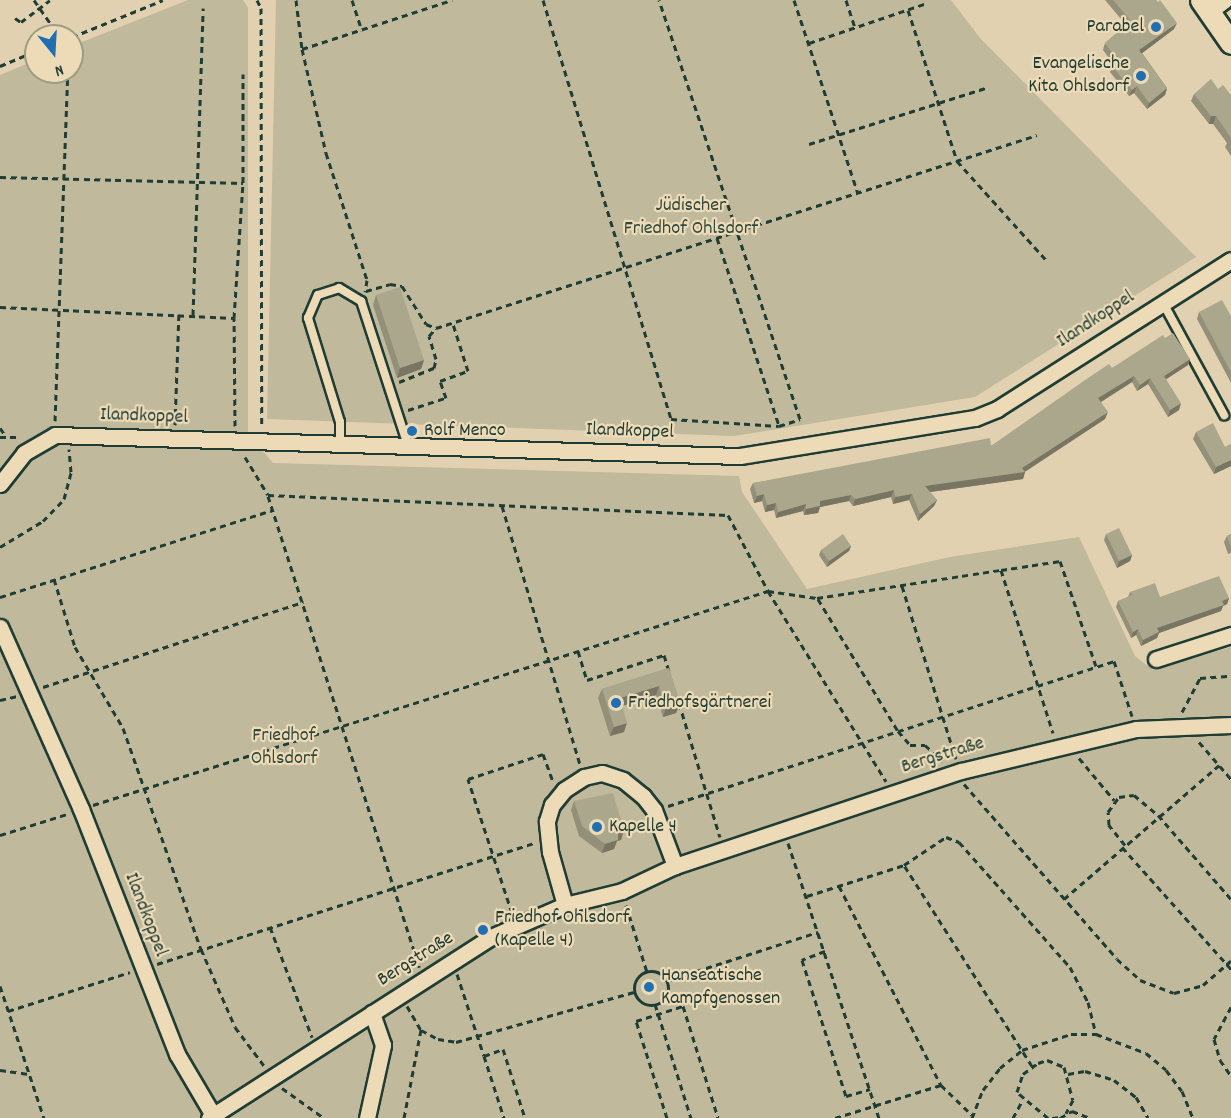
<!DOCTYPE html>
<html>
<head>
<meta charset="utf-8">
<style>
  body { margin:0 }
  #map { position:relative; width:1231px; height:1118px; overflow:hidden; background:#e1d1b0; font-family:Dekko,sans-serif }
  div>[style] { position:absolute }
  .green>* { inset:0; background:#c0b99b }
  .path>* { height:3px; margin-top:-1.5px; transform-origin:0; background:repeating-linear-gradient(90deg,#1f3d34 0 6px,transparent 0 10.5px) }
  .path>.ring { margin:-1.5px; padding:0; box-sizing:content-box; background:none; border:3px solid #1f3d34; border-radius:50% }
  .roads { filter:drop-shadow(2px 0 #1f3d34) drop-shadow(-2px 0 #1f3d34) drop-shadow(0 2px #1f3d34) drop-shadow(0 -2px #1f3d34) }
  .lane>* { height:8px; margin:-4px; padding:0 4px; transform-origin:4px; border-radius:4px; background:#eddbb8 }
  .street>* { height:15px; margin:-7.5px; padding:0 7.5px; transform-origin:7.5px; border-radius:7.5px; background:#eddbb8 }
  .secondary>* { height:21px; margin:-10.5px; padding:0 10.5px; transform-origin:10.5px; border-radius:10.5px; background:#eddbb8 }
  .wall>* { inset:0; background:#939079 }
  .shaded-wall>* { inset:0; background:#787563 }
  .building>* { inset:0; background:#aba78d }
  .dots>* { width:16px; height:16px; translate:-50% -50%; box-sizing:border-box; border:3px solid #eddbb8; border-radius:50% }
  span { translate:-50% -50%; white-space:nowrap; text-align:center; line-height:1.15; -webkit-text-stroke:4.5px #eddbb8; paint-order:stroke }
  .poi-label { font-size:20px; color:#1f3d34 }
  .right { translate:-100% -50%; text-align:right }
  .left { translate:0 -50%; text-align:left }
  .park-label { font-size:20px; color:#2f493e }
  .street-label { font-size:20px; color:#1f3d34 }
  .north { position:absolute; left:24px; top:24px; width:60px; height:60px; box-sizing:border-box; background:#eddbb8; border:2px solid #9b9c83; border-radius:50%; rotate:162deg; font-size:16px; font-weight:700; line-height:24px; text-align:center; color:#1f3d34 }
  .north::after { content:''; display:block; margin:auto; width:21px; height:27px; background:#1f6fb2; clip-path:polygon(50% 0,100% 100%,50% 72%,0 100%) }
</style>
</head>
<body>
<div id="map">
  <div class="green">
    <div style="clip-path:polygon(188px 0,243px 0,248px 8px,248px 433px,273px 463px,739px 476px,742px 492px,807px 589px,950px 557px,1079px 537px,1135px 656px,1153px 670px,1231px 647px,1231px 1118px,0 1118px,0 75px,36px 60px,36px 72px,72px 72px,72px 46px)"></div>
    <div style="clip-path:polygon(276px 0,951px 0,980px 38px,1196px 257px,975px 397px,734px 436px,267px 419px)"></div>
  </div>
  <div class="path">
    <div style="left:34px;top:0;width:28px;rotate:55deg"></div>
    <div style="left:257px;top:0;width:9px;rotate:63deg"></div>
    <div style="left:261px;top:8px;width:419px;rotate:89.9deg"></div>
    <div style="left:296px;top:0;width:49px;rotate:83deg"></div>
    <div style="left:302px;top:49px;width:107px;rotate:77deg"></div>
    <div style="left:326px;top:153px;width:133px;rotate:72.1deg"></div>
    <div style="left:367px;top:280px;width:12px;rotate:99deg"></div>
    <div style="left:352px;top:0;width:32px;rotate:72deg"></div>
    <div style="left:543px;top:0;width:438px;rotate:73deg"></div>
    <div style="left:671px;top:419px;width:108px;rotate:3.7deg"></div>
    <div style="left:779px;top:426px;width:22px;rotate:-18deg"></div>
    <div style="left:800px;top:419px;width:442px;rotate:-108.6deg"></div>
    <div style="left:794px;top:0;width:203px;rotate:71.7deg"></div>
    <div style="left:846px;top:0;width:28px;rotate:72deg"></div>
    <div style="left:908px;top:10px;width:159px;rotate:72deg"></div>
    <div style="left:957px;top:161px;width:135px;rotate:48deg"></div>
    <div style="left:15px;top:18px;width:7px;rotate:34deg"></div>
    <div style="left:21px;top:22px;width:36px;rotate:-37deg"></div>
    <div style="left:72px;top:37px;width:98px;rotate:-22.1deg"></div>
    <div style="left:809px;top:43px;width:125px;rotate:-18.7deg"></div>
    <div style="left:302px;top:49px;width:158px;rotate:-18.1deg"></div>
    <div style="left:0;top:66px;width:39px;rotate:-23deg"></div>
    <div style="left:809px;top:144px;width:186px;rotate:-17.6deg"></div>
    <div style="left:0;top:177px;width:243px;rotate:1.4deg"></div>
    <div style="left:717px;top:238px;width:198px;rotate:71.7deg"></div>
    <div style="left:366px;top:291px;width:25px;rotate:-16deg"></div>
    <div style="left:390px;top:284px;width:12px;rotate:9deg"></div>
    <div style="left:402px;top:286px;width:45px;rotate:57.7deg"></div>
    <div style="left:426px;top:324px;width:11px;rotate:22deg"></div>
    <div style="left:436px;top:328px;width:631px;rotate:-17.8deg"></div>
    <div style="left:0;top:307px;width:234px;rotate:2.7deg"></div>
    <div style="left:193px;top:315px;width:307px;rotate:-88.1deg"></div>
    <div style="left:399px;top:382px;width:38px;rotate:-22deg"></div>
    <div style="left:434px;top:368px;width:9px;rotate:-77deg"></div>
    <div style="left:436px;top:359px;width:24px;rotate:-107deg"></div>
    <div style="left:429px;top:336px;width:11px;rotate:-49deg"></div>
    <div style="left:408px;top:410px;width:40px;rotate:-18deg"></div>
    <div style="left:446px;top:398px;width:18px;rotate:-109deg"></div>
    <div style="left:440px;top:381px;width:30px;rotate:-20deg"></div>
    <div style="left:468px;top:371px;width:49px;rotate:-107.7deg"></div>
    <div style="left:55px;top:421px;width:349px;rotate:-87.9deg"></div>
    <div style="left:175px;top:425px;width:112px;rotate:-88deg"></div>
    <div style="left:235px;top:426px;width:108px;rotate:-90.5deg"></div>
    <div style="left:234px;top:318px;width:135px;rotate:-86.2deg"></div>
    <div style="left:243px;top:183px;width:109px;rotate:-90deg"></div>
    <div style="left:0;top:428px;width:9px;rotate:54deg"></div>
    <div style="left:0;top:437px;width:19px"></div>
    <div style="left:245px;top:457px;width:44px;rotate:58.8deg"></div>
    <div style="left:268px;top:495px;width:460px;rotate:2.5deg"></div>
    <div style="left:728px;top:515px;width:86px;rotate:62.2deg"></div>
    <div style="left:768px;top:591px;width:224px;rotate:58.2deg"></div>
    <div style="left:268px;top:496px;width:495px;rotate:72.2deg"></div>
    <div style="left:502px;top:506px;width:270px;rotate:73.2deg"></div>
    <div style="left:0;top:547px;width:50px;rotate:-31.2deg"></div>
    <div style="left:43px;top:521px;width:30px;rotate:-46deg"></div>
    <div style="left:64px;top:499px;width:28px;rotate:-75deg"></div>
    <div style="left:71px;top:472px;width:23px;rotate:-95deg"></div>
    <div style="left:1001px;top:570px;width:60px;rotate:-8.7deg"></div>
    <div style="left:1060px;top:561px;width:111px;rotate:71.1deg"></div>
    <div style="left:54px;top:579px;width:71px;rotate:72.8deg"></div>
    <div style="left:75px;top:647px;width:94px;rotate:59.3deg"></div>
    <div style="left:123px;top:728px;width:234px;rotate:70.6deg"></div>
    <div style="left:201px;top:949px;width:85px;rotate:66.4deg"></div>
    <div style="left:235px;top:1027px;width:50px;rotate:53.1deg"></div>
    <div style="left:902px;top:586px;width:181px;rotate:72.7deg"></div>
    <div style="left:0;top:597px;width:287px;rotate:-17.7deg"></div>
    <div style="left:818px;top:599px;width:154px;rotate:58.8deg"></div>
    <div style="left:898px;top:731px;width:18px;rotate:49deg"></div>
    <div style="left:910px;top:745px;width:15px"></div>
    <div style="left:925px;top:745px;width:24px;rotate:42deg"></div>
    <div style="left:578px;top:651px;width:30px;rotate:73deg"></div>
    <div style="left:587px;top:680px;width:81px;rotate:-18deg"></div>
    <div style="left:664px;top:655px;width:17px;rotate:73deg"></div>
    <div style="left:43px;top:687px;width:274px;rotate:-18.1deg"></div>
    <div style="left:0;top:700px;width:17px;rotate:-13deg"></div>
    <div style="left:679px;top:703px;width:140px;rotate:73deg"></div>
    <div style="left:1182px;top:712px;width:38px;rotate:-62deg"></div>
    <div style="left:1200px;top:678px;width:31px;rotate:-4deg"></div>
    <div style="left:1199px;top:742px;width:49px;rotate:49.1deg"></div>
    <div style="left:1079px;top:758px;width:55px;rotate:50.2deg"></div>
    <div style="left:964px;top:784px;width:232px;rotate:48.8deg"></div>
    <div style="left:1117px;top:959px;width:31px;rotate:42deg"></div>
    <div style="left:1140px;top:980px;width:36px;rotate:21deg"></div>
    <div style="left:1174px;top:993px;width:30px;rotate:-15deg"></div>
    <div style="left:1203px;top:985px;width:37px;rotate:-41deg"></div>
    <div style="left:93px;top:805px;width:708px;rotate:-17.59deg"></div>
    <div style="left:768px;top:591px;width:49px;rotate:8.1deg"></div>
    <div style="left:817px;top:598px;width:186px;rotate:-8.7deg"></div>
    <div style="left:1001px;top:570px;width:171px;rotate:72.3deg"></div>
    <div style="left:668px;top:806px;width:469px;rotate:-18deg"></div>
    <div style="left:1114px;top:661px;width:58px;rotate:71.9deg"></div>
    <div style="left:0;top:835px;width:70px;rotate:-17.4deg"></div>
    <div style="left:788px;top:843px;width:290px;rotate:71.7deg"></div>
    <div style="left:1125px;top:845px;width:26px;rotate:-129deg"></div>
    <div style="left:1109px;top:825px;width:13px;rotate:-94deg"></div>
    <div style="left:1108px;top:812px;width:19px;rotate:-54deg"></div>
    <div style="left:1119px;top:797px;width:15px;rotate:-8deg"></div>
    <div style="left:1134px;top:795px;width:31px;rotate:40deg"></div>
    <div style="left:1158px;top:815px;width:111px;rotate:49deg"></div>
    <div style="left:1122px;top:847px;width:164px;rotate:48.2deg"></div>
    <div style="left:839px;top:886px;width:224px;rotate:62.9deg"></div>
    <div style="left:807px;top:896px;width:102px;rotate:-17.7deg"></div>
    <div style="left:1064px;top:899px;width:205px;rotate:-40.8deg"></div>
    <div style="left:626px;top:905px;width:70px;rotate:72.6deg"></div>
    <div style="left:512px;top:913px;width:141px;rotate:-108.2deg"></div>
    <div style="left:468px;top:779px;width:79px;rotate:-18.4deg"></div>
    <div style="left:543px;top:754px;width:30px;rotate:70deg"></div>
    <div style="left:270px;top:927px;width:118px;rotate:69.1deg"></div>
    <div style="left:825px;top:951px;width:25px;rotate:159deg"></div>
    <div style="left:802px;top:960px;width:143px;rotate:72.1deg"></div>
    <div style="left:846px;top:1096px;width:25px;rotate:-16deg"></div>
    <div style="left:157px;top:964px;width:398px;rotate:-17.8deg"></div>
    <div class="ring" style="left:634px;top:971px;width:31px;height:31px"></div>
    <div style="left:457px;top:974px;width:86px;rotate:71.8deg"></div>
    <div style="left:484px;top:1056px;width:20px;rotate:-20deg"></div>
    <div style="left:503px;top:1049px;width:72px;rotate:72.3deg"></div>
    <div style="left:666px;top:981px;width:160px;rotate:-17.9deg"></div>
    <div style="left:0;top:986px;width:139px;rotate:71.6deg"></div>
    <div style="left:655px;top:1004px;width:120px;rotate:72.5deg"></div>
    <div style="left:407px;top:1006px;width:28px;rotate:60deg"></div>
    <div style="left:421px;top:1030px;width:19px;rotate:28deg"></div>
    <div style="left:438px;top:1039px;width:18px;rotate:9deg"></div>
    <div style="left:456px;top:1042px;width:185px;rotate:-15.7deg"></div>
    <div style="left:1231px;top:1007px;width:36px;rotate:118deg"></div>
    <div style="left:1214px;top:1039px;width:22px;rotate:74deg"></div>
    <div style="left:1220px;top:1060px;width:19px;rotate:55deg"></div>
    <div style="left:8px;top:1011px;width:128px;rotate:-17.7deg"></div>
    <div style="left:484px;top:1056px;width:65px;rotate:72.1deg"></div>
    <div style="left:1032px;top:1066px;width:238px;rotate:-122.5deg"></div>
    <div style="left:904px;top:865px;width:50px;rotate:-33.7deg"></div>
    <div style="left:946px;top:837px;width:14px;rotate:21deg"></div>
    <div style="left:959px;top:842px;width:167px;rotate:48.4deg"></div>
    <div style="left:1070px;top:967px;width:39px;rotate:63deg"></div>
    <div style="left:1088px;top:1002px;width:33px;rotate:76deg"></div>
    <div style="left:0;top:1070px;width:29px;rotate:8deg"></div>
    <div style="left:1068px;top:1074px;width:17px;rotate:-10deg"></div>
    <div style="left:1085px;top:1071px;width:30px;rotate:17deg"></div>
    <div style="left:1114px;top:1080px;width:28px;rotate:38deg"></div>
    <div style="left:1136px;top:1097px;width:24px;rotate:60deg"></div>
    <div style="left:282px;top:1088px;width:52px;rotate:35.5deg"></div>
    <div style="left:404px;top:1118px;width:90px;rotate:-79.1deg"></div>
    <div style="left:667px;top:1118px;width:102px;rotate:-107.7deg"></div>
    <div style="left:636px;top:1021px;width:49px;rotate:-17.7deg"></div>
    <div style="left:683px;top:1006px;width:117px;rotate:72.6deg"></div>
    <div style="left:835px;top:1118px;width:111px;rotate:-17.3deg"></div>
    <div style="left:941px;top:1085px;width:43px;rotate:44.1deg"></div>
    <div style="left:972px;top:1118px;width:30px;rotate:-69deg"></div>
    <div style="left:983px;top:1090px;width:28px;rotate:-52deg"></div>
    <div style="left:1000px;top:1068px;width:28px;rotate:-39deg"></div>
    <div style="left:1022px;top:1050px;width:52px;rotate:-18.1deg"></div>
    <div style="left:1071px;top:1034px;width:25px"></div>
    <div style="left:1096px;top:1034px;width:53px;rotate:20.8deg"></div>
    <div style="left:1146px;top:1053px;width:26px;rotate:40deg"></div>
    <div style="left:1166px;top:1070px;width:26px;rotate:53deg"></div>
    <div style="left:1182px;top:1091px;width:29px;rotate:68deg"></div>
    <div style="left:1013px;top:1118px;width:21px;rotate:-62deg"></div>
    <div style="left:1048px;top:1118px;width:40px;rotate:-140deg"></div>
    <div style="left:1017px;top:1092px;width:19px;rotate:-72deg"></div>
    <div style="left:1023px;top:1074px;width:19px;rotate:-36deg"></div>
    <div style="left:1038px;top:1063px;width:9px;rotate:-18deg"></div>
    <div style="left:1047px;top:1060px;width:18px;rotate:22deg"></div>
    <div style="left:1064px;top:1067px;width:34px;rotate:75deg"></div>
    <div style="left:1073px;top:1100px;width:15px;rotate:118deg"></div>
    <div style="left:1052px;top:1118px;width:9px;rotate:-6deg"></div>
    <div style="left:1060px;top:1118px;width:14px;rotate:-30deg"></div>
    <div style="left:1072px;top:1111px;width:19px;rotate:21deg"></div>
  </div>
  <div class="roads">
    <div class="lane">
      <div style="left:1163px;top:303px;width:128px;rotate:61.4deg"></div>
      <div style="left:340px;top:444px;width:22px;rotate:-90deg"></div>
      <div style="left:340px;top:422px;width:109px;rotate:-107.1deg"></div>
      <div style="left:308px;top:318px;width:25px;rotate:-67deg"></div>
      <div style="left:318px;top:295px;width:22px;rotate:-18deg"></div>
      <div style="left:339px;top:288px;width:26px;rotate:31deg"></div>
      <div style="left:361px;top:301px;width:152px;rotate:72deg"></div>
    </div>
    <div class="street">
      <div style="left:1209px;top:12px;width:20px;rotate:-37deg"></div>
      <div style="left:0;top:484px;width:39px;rotate:-52deg"></div>
      <div style="left:24px;top:453px;width:36px;rotate:-30deg"></div>
      <div style="left:55px;top:435px;width:685px;rotate:1.76deg"></div>
      <div style="left:740px;top:456px;width:238px;rotate:-9.2deg"></div>
      <div style="left:975px;top:418px;width:24px;rotate:-22deg"></div>
      <div style="left:997px;top:409px;width:277px;rotate:-32.5deg"></div>
      <div style="left:0;top:627px;width:199px;rotate:66deg"></div>
      <div style="left:81px;top:809px;width:263px;rotate:68.6deg"></div>
      <div style="left:177px;top:1054px;width:71px;rotate:59.5deg"></div>
      <div style="left:1156px;top:659px;width:79px;rotate:-17.7deg"></div>
      <div style="left:565px;top:905px;width:55px;rotate:-105.8deg"></div>
      <div style="left:550px;top:852px;width:31px;rotate:-96deg"></div>
      <div style="left:547px;top:821px;width:17px;rotate:-73deg"></div>
      <div style="left:552px;top:805px;width:19px;rotate:-51deg"></div>
      <div style="left:564px;top:790px;width:24px;rotate:-33deg"></div>
      <div style="left:584px;top:777px;width:18px;rotate:-13deg"></div>
      <div style="left:602px;top:773px;width:22px;rotate:18deg"></div>
      <div style="left:623px;top:780px;width:26px;rotate:39deg"></div>
      <div style="left:643px;top:796px;width:18px;rotate:52deg"></div>
      <div style="left:654px;top:810px;width:60px;rotate:69.4deg"></div>
      <div style="left:209px;top:1118px;width:333px;rotate:-32.7deg"></div>
      <div style="left:489px;top:938px;width:83px;rotate:-23.5deg"></div>
      <div style="left:565px;top:905px;width:59px;rotate:-13.8deg"></div>
      <div style="left:622px;top:891px;width:59px;rotate:-25.3deg"></div>
      <div style="left:675px;top:866px;width:301px;rotate:-18.4deg"></div>
      <div style="left:961px;top:771px;width:180px;rotate:-13.5deg"></div>
      <div style="left:1136px;top:729px;width:95px;rotate:-2.4deg"></div>
      <div style="left:367px;top:1118px;width:75px;rotate:-77.6deg"></div>
      <div style="left:383px;top:1045px;width:34px;rotate:-109deg"></div>
    </div>
    <div class="secondary">
      <div style="left:1201px;top:0;width:52px;rotate:55.1deg"></div>
    </div>
  </div>
  <div class="wall">
    <div style="clip-path:polygon(1105px 0,1156px 0,1174px 29px,1142px 53px,1167px 88px,1165px 95px,1147px 109px,1134px 93px,1129px 96px,1110px 72px,1114px 65px,1103px 50px,1105px 43px,1126px 25px)"></div>
    <div style="clip-path:polygon(1218px 89px,1231px 95px,1231px 156px,1225px 147px,1227px 143px,1213px 124px,1209px 124px,1191px 101px,1194px 94px)"></div>
    <div style="clip-path:polygon(376px 295px,424px 360px,421px 369px,397px 378px,373px 305px)"></div>
    <div style="clip-path:polygon(1199px 312px,1231px 316px,1231px 383px,1197px 319px)"></div>
    <div style="clip-path:polygon(1165px 338px,1190px 359px,1188px 365px,1166px 379px,1179px 410px,1168px 417px,1148px 384px,1137px 391px,1132px 382px,1101px 402px,1105px 419px,1025px 472px,1023px 479px,930px 492px,937px 500px,934px 506px,918px 521px,909px 500px,893px 504px,891px 497px,853px 506px,849px 501px,820px 507px,818px 513px,804px 515px,803px 511px,776px 518px,774px 510px,765px 512px,762px 501px,754px 503px,750px 489px,753px 483px,991px 446px,1112px 368px)"></div>
    <div style="clip-path:polygon(1196px 432px,1225px 447px,1231px 444px,1231px 466px,1214px 474px,1193px 439px)"></div>
    <div style="clip-path:polygon(1106px 534px,1132px 555px,1130px 561px,1117px 568px,1104px 540px)"></div>
    <div style="clip-path:polygon(1231px 534px,1231px 553px,1228px 554px,1224px 542px,1227px 536px)"></div>
    <div style="clip-path:polygon(851px 546px,849px 551px,827px 567px,819px 555px,821px 550px)"></div>
    <div style="clip-path:polygon(1130px 592px,1160px 597px,1229px 598px,1227px 604px,1223px 606px,1221px 611px,1159px 633px,1157px 638px,1141px 646px,1136px 635px,1131px 638px,1116px 607px,1118px 601px,1128px 597px)"></div>
    <div style="clip-path:polygon(669px 668px,680px 704px,676px 713px,663px 717px,656px 695px,622px 706px,624px 732px,610px 736px,598px 698px,602px 689px)"></div>
    <div style="clip-path:polygon(574px 801px,624px 830px,621px 840px,617px 841px,614px 849px,602px 853px,579px 836px,571px 810px)"></div>
  </div>
  <div class="shaded-wall">
    <div style="clip-path:polygon(1177px 23px,1174px 29px,1137px 57px,1139px 50px)"></div>
    <div style="clip-path:polygon(1137px 86px,1134px 93px,1129px 96px,1132px 90px)"></div>
    <div style="clip-path:polygon(1167px 88px,1165px 95px,1147px 109px,1149px 103px)"></div>
    <div style="clip-path:polygon(1211px 116px,1216px 116px,1213px 124px,1209px 124px)"></div>
    <div style="clip-path:polygon(1190px 359px,1188px 365px,1162px 382px,1164px 376px)"></div>
    <div style="clip-path:polygon(424px 360px,421px 369px,397px 378px,400px 368px)"></div>
    <div style="clip-path:polygon(1134px 376px,1132px 382px,1096px 405px,1098px 398px)"></div>
    <div style="clip-path:polygon(1150px 378px,1148px 384px,1137px 391px,1140px 385px)"></div>
    <div style="clip-path:polygon(1181px 403px,1179px 410px,1168px 417px,1170px 410px)"></div>
    <div style="clip-path:polygon(1108px 412px,1105px 419px,1024px 472px,1025px 472px,1023px 479px,923px 493px,925px 486px,1022px 468px)"></div>
    <div style="clip-path:polygon(1231px 460px,1231px 466px,1214px 474px,1216px 467px)"></div>
    <div style="clip-path:polygon(894px 490px,891px 497px,853px 506px,855px 499px)"></div>
    <div style="clip-path:polygon(764px 494px,762px 501px,754px 503px,757px 496px)"></div>
    <div style="clip-path:polygon(912px 494px,909px 500px,893px 504px,895px 497px)"></div>
    <div style="clip-path:polygon(851px 495px,849px 501px,820px 507px,818px 513px,804px 515px,806px 509px,820px 501px)"></div>
    <div style="clip-path:polygon(937px 500px,934px 506px,918px 521px,920px 514px)"></div>
    <div style="clip-path:polygon(776px 503px,774px 510px,765px 512px,767px 505px)"></div>
    <div style="clip-path:polygon(806px 504px,803px 511px,776px 518px,778px 512px)"></div>
    <div style="clip-path:polygon(851px 546px,849px 551px,827px 567px,829px 561px)"></div>
    <div style="clip-path:polygon(1132px 555px,1130px 561px,1117px 568px,1119px 561px)"></div>
    <div style="clip-path:polygon(1229px 598px,1227px 604px,1223px 606px,1221px 611px,1159px 633px,1157px 638px,1141px 646px,1143px 640px,1157px 628px)"></div>
    <div style="clip-path:polygon(1138px 629px,1136px 635px,1131px 638px,1133px 632px)"></div>
    <div style="clip-path:polygon(659px 686px,656px 695px,616px 708px,620px 698px)"></div>
    <div style="clip-path:polygon(680px 704px,676px 713px,663px 717px,666px 708px)"></div>
    <div style="clip-path:polygon(627px 723px,624px 732px,610px 736px,614px 727px)"></div>
    <div style="clip-path:polygon(624px 830px,621px 840px,617px 841px,614px 849px,602px 853px,605px 844px,618px 832px)"></div>
  </div>
  <div class="building">
    <div style="clip-path:polygon(1113px 0,1156px 0,1158px 2px,1160px 0,1177px 23px,1139px 50px,1167px 88px,1149px 103px,1137px 86px,1132px 90px,1112px 66px,1118px 61px,1105px 43px,1131px 21px)"></div>
    <div style="clip-path:polygon(1211px 79px,1218px 89px,1223px 85px,1231px 95px,1231px 138px,1216px 116px,1211px 116px,1194px 94px)"></div>
    <div style="clip-path:polygon(400px 287px,424px 360px,400px 368px,376px 295px)"></div>
    <div style="clip-path:polygon(1222px 300px,1231px 316px,1231px 372px,1199px 312px)"></div>
    <div style="clip-path:polygon(1173px 333px,1190px 359px,1164px 376px,1181px 403px,1170px 410px,1150px 378px,1140px 385px,1134px 376px,1098px 398px,1108px 412px,1022px 468px,1025px 472px,925px 486px,937px 500px,920px 514px,912px 494px,895px 497px,894px 490px,855px 499px,851px 495px,820px 501px,820px 506px,806px 509px,806px 504px,778px 512px,776px 503px,767px 505px,764px 494px,757px 496px,753px 483px,990px 438px,991px 446px,1088px 378px,1109px 364px,1112px 368px,1163px 335px,1165px 338px)"></div>
    <div style="clip-path:polygon(1213px 423px,1225px 447px,1231px 444px,1231px 460px,1216px 467px,1196px 432px)"></div>
    <div style="clip-path:polygon(1119px 528px,1132px 555px,1119px 561px,1106px 534px)"></div>
    <div style="clip-path:polygon(843px 534px,851px 546px,829px 561px,821px 550px)"></div>
    <div style="clip-path:polygon(1231px 534px,1231px 547px,1227px 536px)"></div>
    <div style="clip-path:polygon(1219px 576px,1229px 598px,1222px 601px,1224px 605px,1157px 628px,1159px 632px,1143px 640px,1138px 629px,1133px 632px,1118px 601px,1132px 595px,1130px 592px,1155px 583px,1160px 597px)"></div>
    <div style="clip-path:polygon(669px 668px,680px 704px,666px 708px,659px 686px,620px 698px,627px 723px,614px 727px,602px 689px)"></div>
    <div style="clip-path:polygon(613px 793px,624px 830px,618px 832px,618px 840px,605px 844px,582px 826px,574px 801px)"></div>
  </div>
  <div class="dots">
    <div style="left:1156px;top:27px;background:#1f6fb2"></div>
    <div style="left:1141px;top:76px;background:#1f6fb2"></div>
    <div style="left:412px;top:431px;background:#1f6fb2"></div>
    <div style="left:616px;top:703px;background:#1f6fb2"></div>
    <div style="left:597px;top:827px;background:#1f6fb2"></div>
    <div style="left:483px;top:930px;background:#1f6fb2"></div>
    <div style="left:649px;top:987px;background:#1f6fb2"></div>
  </div>
  <div class="poi-label">
    <span class="right" style="left:1144px;top:27px">Parabel</span>
    <span class="right" style="left:1129px;top:76px">Evangelische<br>Kita Ohlsdorf</span>
    <span class="left" style="left:424px;top:431px">Rolf Menco</span>
    <span class="left" style="left:628px;top:703px">Friedhofsgärtnerei</span>
    <span class="left" style="left:609px;top:827px">Kapelle 4</span>
    <span class="left" style="left:495px;top:930px">Friedhof Ohlsdorf<br>(Kapelle 4)</span>
    <span class="left" style="left:661px;top:988px">Hanseatische<br>Kampfgenossen</span>
  </div>
  <div class="park-label">
    <span style="left:691px;top:218px">Jüdischer<br>Friedhof Ohlsdorf</span>
    <span style="left:284px;top:748px">Friedhof<br>Ohlsdorf</span>
  </div>
  <div class="street-label">
    <span style="left:1096px;top:320px;rotate:-33deg">Ilandkoppel</span>
    <span style="left:144px;top:417px;rotate:2deg">Ilandkoppel</span>
    <span style="left:630px;top:432px;rotate:2deg">Ilandkoppel</span>
    <span style="left:943px;top:756px;rotate:-17deg">Bergstraße</span>
    <span style="left:145px;top:915px;rotate:69deg">Ilandkoppel</span>
    <span style="left:416px;top:960px;rotate:-32deg">Bergstraße</span>
  </div>
  <div class="north">N</div>
</div>
</body>
</html>
